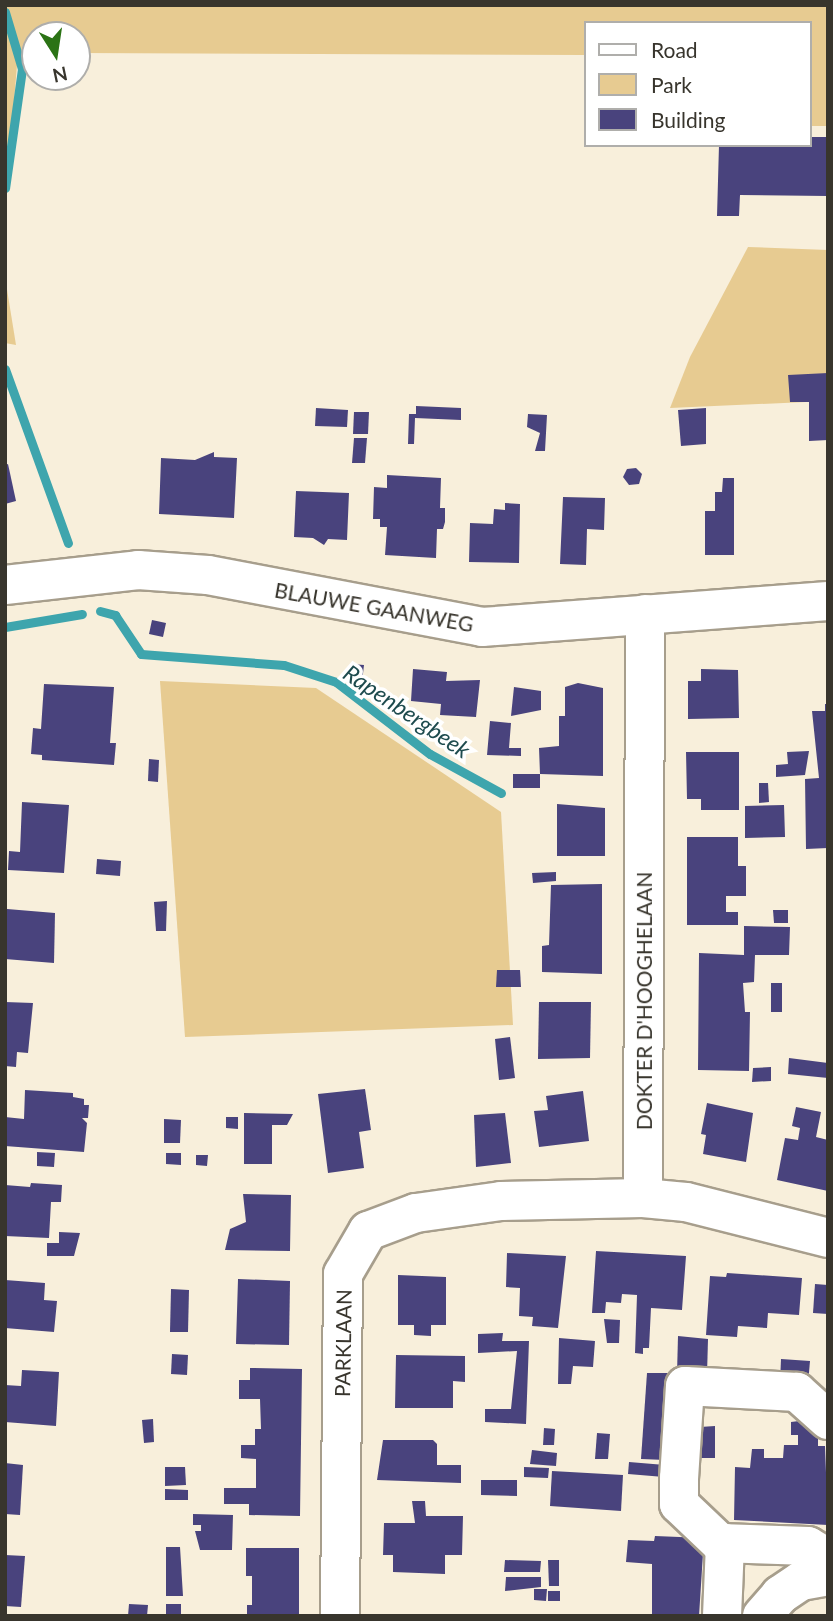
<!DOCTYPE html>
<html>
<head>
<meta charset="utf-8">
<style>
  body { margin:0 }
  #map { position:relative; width:833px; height:1621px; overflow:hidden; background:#f8efdb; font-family:Lato,sans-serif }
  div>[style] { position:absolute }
  .green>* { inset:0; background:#e7cb91 }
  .stream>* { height:9px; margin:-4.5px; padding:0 4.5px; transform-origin:4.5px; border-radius:4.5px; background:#3ea5ad }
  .building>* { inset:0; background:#49437d }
  .roads { filter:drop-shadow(2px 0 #a79e8c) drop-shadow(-2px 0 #a79e8c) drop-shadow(0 2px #a79e8c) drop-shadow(0 -2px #a79e8c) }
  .minor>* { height:38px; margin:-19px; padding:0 19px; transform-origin:19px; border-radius:19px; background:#fff }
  span { translate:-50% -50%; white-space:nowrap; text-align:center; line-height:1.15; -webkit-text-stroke:7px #fff; paint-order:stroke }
  .street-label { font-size:21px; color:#38352d }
  .water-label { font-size:23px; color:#1e4b4e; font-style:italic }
  .frame { position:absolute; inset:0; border:7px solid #38352d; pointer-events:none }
  .legend { position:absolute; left:584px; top:21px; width:228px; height:126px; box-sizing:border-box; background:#fff; border:2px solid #afaeab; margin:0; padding:9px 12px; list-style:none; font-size:21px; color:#38352d }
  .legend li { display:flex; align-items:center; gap:14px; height:35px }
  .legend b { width:35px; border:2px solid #afaeab }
  .north { position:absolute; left:21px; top:21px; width:70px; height:70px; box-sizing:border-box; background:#fff; border:2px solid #afaeab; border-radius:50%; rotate:168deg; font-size:19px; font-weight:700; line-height:28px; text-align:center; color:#38352d }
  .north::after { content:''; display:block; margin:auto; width:24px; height:32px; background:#2b7315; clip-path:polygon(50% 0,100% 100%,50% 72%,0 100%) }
</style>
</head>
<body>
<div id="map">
  <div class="green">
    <div style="clip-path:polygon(5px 5px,828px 5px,828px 126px,810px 126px,810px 23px,586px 23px,586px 55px,77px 53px,77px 35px,35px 35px,35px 53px,18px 53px,5px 212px)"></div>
    <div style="clip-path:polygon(748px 247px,828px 250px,828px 401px,670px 408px,690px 357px)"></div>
    <div style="clip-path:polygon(5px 277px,16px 345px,5px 343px)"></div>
    <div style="clip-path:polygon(160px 681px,316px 688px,501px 812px,513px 1025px,185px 1037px)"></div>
  </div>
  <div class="stream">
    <div style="left:5px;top:12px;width:59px;rotate:73.4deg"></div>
    <div style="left:22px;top:69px;width:120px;rotate:98.1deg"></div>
    <div style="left:5px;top:369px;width:185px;rotate:70.1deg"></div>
    <div style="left:100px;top:611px;width:16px;rotate:15deg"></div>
    <div style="left:115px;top:615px;width:47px;rotate:56.3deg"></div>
    <div style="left:141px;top:654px;width:143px;rotate:4.4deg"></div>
    <div style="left:284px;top:665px;width:55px;rotate:18.1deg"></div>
    <div style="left:336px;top:682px;width:118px;rotate:37.5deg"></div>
    <div style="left:430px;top:754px;width:81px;rotate:28.8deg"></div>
    <div style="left:5px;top:627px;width:78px;rotate:-9.6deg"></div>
  </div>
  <div class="building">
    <div style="clip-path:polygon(810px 137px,828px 137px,828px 196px,740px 195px,739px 216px,717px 216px,719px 145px,810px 145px)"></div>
    <div style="clip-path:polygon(828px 373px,828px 440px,809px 441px,809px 402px,790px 402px,788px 375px)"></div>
    <div style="clip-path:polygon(416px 406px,461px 408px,461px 420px,415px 418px,414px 444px,408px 444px,409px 414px,416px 414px)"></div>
    <div style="clip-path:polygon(316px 408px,348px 410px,347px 427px,315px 426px)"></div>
    <div style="clip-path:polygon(706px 408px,706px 444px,681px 446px,678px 410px)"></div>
    <div style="clip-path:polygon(354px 412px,369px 412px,368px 434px,353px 434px)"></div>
    <div style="clip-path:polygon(528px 414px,547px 415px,545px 451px,535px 451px,540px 433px,527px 427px)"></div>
    <div style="clip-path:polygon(354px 438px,367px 438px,365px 463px,352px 463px)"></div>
    <div style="clip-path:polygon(214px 452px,214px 457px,237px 458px,234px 518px,159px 514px,161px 458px,195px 460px)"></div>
    <div style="clip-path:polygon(8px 464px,16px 501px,5px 504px,5px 465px)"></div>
    <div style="clip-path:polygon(636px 468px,642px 474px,639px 484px,629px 485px,623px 477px,627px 469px)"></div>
    <div style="clip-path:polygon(387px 475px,441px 478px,440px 508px,445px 508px,445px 522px,443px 529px,437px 529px,436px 558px,385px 555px,387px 527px,380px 527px,380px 519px,373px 519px,374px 487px,387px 488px)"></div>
    <div style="clip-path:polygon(723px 478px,734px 478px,734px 555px,705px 555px,705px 511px,715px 511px,715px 492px,722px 492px)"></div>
    <div style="clip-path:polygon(296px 491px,349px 493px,347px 540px,328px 539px,324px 545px,313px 538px,294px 537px)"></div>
    <div style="clip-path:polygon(563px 497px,605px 498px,604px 530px,587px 529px,586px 565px,560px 564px)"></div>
    <div style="clip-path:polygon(505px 503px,520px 504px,519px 563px,469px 562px,470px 523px,493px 524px,494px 509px,505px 510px)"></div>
    <div style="clip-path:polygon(152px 620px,166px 623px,163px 637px,149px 634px)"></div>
    <div style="clip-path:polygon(351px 664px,364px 665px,362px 682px,350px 681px)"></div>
    <div style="clip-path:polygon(413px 669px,447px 672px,446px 681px,480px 680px,476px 717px,440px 715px,441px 704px,411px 701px)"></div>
    <div style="clip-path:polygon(701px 669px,738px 670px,739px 718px,688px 719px,688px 681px,701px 681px)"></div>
    <div style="clip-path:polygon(578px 683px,603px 688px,603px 776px,540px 774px,539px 748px,559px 746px,559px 716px,565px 716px,565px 687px)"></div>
    <div style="clip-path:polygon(44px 684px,114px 687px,110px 743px,116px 743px,114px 765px,42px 760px,42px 755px,31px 754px,33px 728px,41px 729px)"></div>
    <div style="clip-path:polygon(514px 687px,541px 691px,541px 710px,511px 716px)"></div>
    <div style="clip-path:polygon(825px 704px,828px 704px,828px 848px,806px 849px,805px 779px,819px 778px,812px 711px,825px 711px)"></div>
    <div style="clip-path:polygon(490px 721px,511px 723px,509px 748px,521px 748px,521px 756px,487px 755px)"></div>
    <div style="clip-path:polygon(809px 751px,805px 775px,776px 777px,776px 765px,788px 764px,787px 752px)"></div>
    <div style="clip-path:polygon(686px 752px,739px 752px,739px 810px,701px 810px,701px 799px,687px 799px)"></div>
    <div style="clip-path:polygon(149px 759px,159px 760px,158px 782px,148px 781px)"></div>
    <div style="clip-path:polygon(513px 774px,540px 774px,540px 788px,513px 788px)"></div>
    <div style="clip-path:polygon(759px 783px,768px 783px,769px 802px,759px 803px)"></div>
    <div style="clip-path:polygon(22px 802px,69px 805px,64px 873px,8px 870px,9px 851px,20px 852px)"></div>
    <div style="clip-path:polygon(557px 804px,605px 808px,605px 856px,557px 856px)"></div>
    <div style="clip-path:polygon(784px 805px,785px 837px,745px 838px,745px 806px)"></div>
    <div style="clip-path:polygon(687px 837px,738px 837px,738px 866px,746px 866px,746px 896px,726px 896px,726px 912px,738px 912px,738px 925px,687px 925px)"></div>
    <div style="clip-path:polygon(97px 859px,121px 861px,120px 876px,96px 874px)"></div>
    <div style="clip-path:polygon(556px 872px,556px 881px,533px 883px,532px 873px)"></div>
    <div style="clip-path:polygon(602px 884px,602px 974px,542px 972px,542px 946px,549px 945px,551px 885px)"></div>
    <div style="clip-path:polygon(167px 901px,166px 931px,156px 931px,154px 902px)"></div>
    <div style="clip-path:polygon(7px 909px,55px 913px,54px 963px,5px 959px)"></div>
    <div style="clip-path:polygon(773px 910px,788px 910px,788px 923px,774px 923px)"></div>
    <div style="clip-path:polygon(744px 926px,790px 927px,789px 955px,755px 955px,754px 982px,743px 983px,745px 1012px,750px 1012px,749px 1071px,698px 1070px,699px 953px,744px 955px)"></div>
    <div style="clip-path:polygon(497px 970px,520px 970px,521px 987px,496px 987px)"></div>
    <div style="clip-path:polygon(771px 983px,782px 983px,782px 1012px,771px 1012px)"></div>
    <div style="clip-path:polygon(5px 1002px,33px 1003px,28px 1053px,17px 1052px,16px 1067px,5px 1066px)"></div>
    <div style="clip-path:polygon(539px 1002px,591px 1002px,590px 1058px,538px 1059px)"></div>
    <div style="clip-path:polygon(510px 1037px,515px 1078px,499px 1080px,495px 1039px)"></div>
    <div style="clip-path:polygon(789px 1058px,828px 1063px,828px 1078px,788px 1074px)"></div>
    <div style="clip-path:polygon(771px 1067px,771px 1081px,752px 1082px,753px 1068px)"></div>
    <div style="clip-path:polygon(365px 1089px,371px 1130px,359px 1132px,364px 1168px,328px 1173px,318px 1094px)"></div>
    <div style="clip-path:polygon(25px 1090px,73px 1093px,73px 1097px,84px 1099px,84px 1105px,89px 1105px,88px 1118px,82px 1118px,87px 1123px,84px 1152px,5px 1146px,5px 1117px,24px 1119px)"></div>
    <div style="clip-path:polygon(583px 1091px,589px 1141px,539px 1147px,534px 1111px,548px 1110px,546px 1096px)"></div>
    <div style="clip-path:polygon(707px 1103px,753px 1113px,746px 1162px,703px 1154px,706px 1135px,701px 1134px)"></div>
    <div style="clip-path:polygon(796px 1107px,821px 1112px,816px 1137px,828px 1140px,828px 1191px,777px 1180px,785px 1138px,798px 1140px,800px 1128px,792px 1126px)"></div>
    <div style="clip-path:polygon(244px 1113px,293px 1114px,287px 1125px,272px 1125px,272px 1164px,244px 1164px)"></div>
    <div style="clip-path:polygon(505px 1113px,511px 1163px,476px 1167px,474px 1115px)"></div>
    <div style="clip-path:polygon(226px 1117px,238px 1117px,238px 1129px,226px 1128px)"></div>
    <div style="clip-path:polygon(164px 1119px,181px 1120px,180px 1143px,164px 1143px)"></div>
    <div style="clip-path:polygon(37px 1152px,55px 1153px,54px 1167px,37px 1166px)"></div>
    <div style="clip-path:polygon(166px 1153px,181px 1153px,181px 1165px,166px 1164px)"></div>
    <div style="clip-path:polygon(196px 1155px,208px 1155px,207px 1166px,196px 1165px)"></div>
    <div style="clip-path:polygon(31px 1183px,62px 1185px,61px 1202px,51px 1202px,49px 1238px,5px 1236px,5px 1185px,30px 1187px)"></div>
    <div style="clip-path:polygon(243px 1194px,291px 1195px,290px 1251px,225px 1250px,230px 1229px,246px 1222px)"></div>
    <div style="clip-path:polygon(59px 1232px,80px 1233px,74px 1256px,47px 1256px,47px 1243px,59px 1243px)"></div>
    <div style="clip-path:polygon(596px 1251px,686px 1256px,682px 1310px,651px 1308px,649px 1348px,643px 1348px,643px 1354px,635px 1353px,637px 1295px,622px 1294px,621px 1303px,606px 1302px,605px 1313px,592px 1313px)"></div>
    <div style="clip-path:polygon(507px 1253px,566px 1256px,558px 1328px,532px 1326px,533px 1317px,519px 1316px,520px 1288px,506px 1287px)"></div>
    <div style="clip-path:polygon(727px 1273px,802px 1278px,799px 1315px,768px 1313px,767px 1328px,738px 1326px,737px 1337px,706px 1335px,710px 1276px,726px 1277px)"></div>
    <div style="clip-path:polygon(398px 1275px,446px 1277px,446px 1325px,431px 1325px,431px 1336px,414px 1335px,414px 1325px,398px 1325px)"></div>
    <div style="clip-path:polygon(238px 1279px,290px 1281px,289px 1345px,236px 1344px)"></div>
    <div style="clip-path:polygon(5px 1280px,45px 1283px,44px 1300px,57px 1301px,54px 1332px,5px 1328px)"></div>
    <div style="clip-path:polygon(815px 1284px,828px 1285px,828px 1314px,813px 1313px)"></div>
    <div style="clip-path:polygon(171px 1289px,189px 1290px,188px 1332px,170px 1332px)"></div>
    <div style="clip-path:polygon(604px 1319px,620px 1320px,619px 1343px,607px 1343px)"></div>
    <div style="clip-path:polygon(503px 1333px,502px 1341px,529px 1341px,526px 1424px,485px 1422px,485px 1409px,511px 1409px,517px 1351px,478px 1353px,478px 1334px)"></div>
    <div style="clip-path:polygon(678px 1336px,708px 1339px,707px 1375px,677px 1374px)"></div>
    <div style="clip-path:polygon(559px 1338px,595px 1341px,593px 1367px,573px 1366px,571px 1384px,558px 1384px)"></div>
    <div style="clip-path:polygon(172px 1354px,188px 1355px,187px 1375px,171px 1374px)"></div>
    <div style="clip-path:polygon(396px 1355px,465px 1356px,465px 1382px,453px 1381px,453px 1408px,395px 1408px)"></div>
    <div style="clip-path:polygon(781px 1359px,810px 1361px,808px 1384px,780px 1383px)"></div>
    <div style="clip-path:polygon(250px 1368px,302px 1369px,300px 1516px,249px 1515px,249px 1504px,224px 1504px,224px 1488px,256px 1488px,256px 1459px,241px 1458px,241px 1445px,255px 1445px,255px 1429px,261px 1429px,260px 1399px,239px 1399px,239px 1380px,250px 1380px)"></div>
    <div style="clip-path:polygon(22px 1370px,59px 1372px,56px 1426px,5px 1422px,5px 1385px,21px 1386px)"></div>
    <div style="clip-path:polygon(647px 1373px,672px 1373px,666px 1460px,641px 1459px)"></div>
    <div style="clip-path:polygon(799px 1413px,818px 1421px,818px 1446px,825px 1446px,828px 1525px,734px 1520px,735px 1467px,750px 1468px,752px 1449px,764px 1449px,764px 1458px,783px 1458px,784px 1445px,798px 1445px,798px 1435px,791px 1435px,791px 1422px,799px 1421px)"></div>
    <div style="clip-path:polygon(153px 1419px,154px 1442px,144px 1443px,142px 1420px)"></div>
    <div style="clip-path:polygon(715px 1426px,715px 1458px,700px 1458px,700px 1427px)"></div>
    <div style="clip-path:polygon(544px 1428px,555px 1429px,554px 1445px,543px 1445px)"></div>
    <div style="clip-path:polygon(597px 1433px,610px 1434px,608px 1459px,595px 1459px)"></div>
    <div style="clip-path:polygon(383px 1440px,433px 1440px,437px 1444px,437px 1465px,461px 1465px,461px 1483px,377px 1480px)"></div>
    <div style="clip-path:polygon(532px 1450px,557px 1453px,556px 1466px,530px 1464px)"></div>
    <div style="clip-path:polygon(629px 1462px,665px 1465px,664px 1477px,628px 1474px)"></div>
    <div style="clip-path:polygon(5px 1463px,23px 1465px,20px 1515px,5px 1514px)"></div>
    <div style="clip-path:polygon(165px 1467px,185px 1467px,186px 1485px,165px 1486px)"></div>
    <div style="clip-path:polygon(524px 1467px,549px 1468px,548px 1478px,524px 1477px)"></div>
    <div style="clip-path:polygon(552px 1471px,623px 1475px,621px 1511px,550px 1506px)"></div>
    <div style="clip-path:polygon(481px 1480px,517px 1480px,517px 1496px,481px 1495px)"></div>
    <div style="clip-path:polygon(165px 1489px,188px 1490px,188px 1500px,165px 1500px)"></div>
    <div style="clip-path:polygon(412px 1501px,425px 1501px,426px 1516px,463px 1516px,462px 1555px,445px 1555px,445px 1574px,393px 1572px,393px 1555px,383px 1555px,384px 1523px,415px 1523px)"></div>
    <div style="clip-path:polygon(193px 1514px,233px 1515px,232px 1550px,200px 1550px,195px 1531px,201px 1531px,201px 1525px,193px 1525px)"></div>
    <div style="clip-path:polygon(655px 1536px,704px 1538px,699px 1616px,652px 1616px,652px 1564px,626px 1562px,628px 1540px,654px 1541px)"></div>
    <div style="clip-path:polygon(166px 1547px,180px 1547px,183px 1596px,166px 1596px)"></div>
    <div style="clip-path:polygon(246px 1548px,299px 1548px,299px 1616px,247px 1616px,247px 1605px,252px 1605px,252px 1576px,246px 1576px)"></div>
    <div style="clip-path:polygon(5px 1555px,25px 1556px,21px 1607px,5px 1606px)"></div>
    <div style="clip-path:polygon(505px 1560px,541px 1561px,540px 1572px,504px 1572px)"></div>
    <div style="clip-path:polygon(548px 1560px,559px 1560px,559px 1586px,549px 1586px)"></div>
    <div style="clip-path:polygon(506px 1577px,541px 1577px,541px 1587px,505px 1591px)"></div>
    <div style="clip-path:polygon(534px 1589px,547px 1589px,546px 1601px,534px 1600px)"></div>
    <div style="clip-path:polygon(548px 1591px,560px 1591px,560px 1601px,548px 1601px)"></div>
    <div style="clip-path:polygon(129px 1604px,148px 1605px,147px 1616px,128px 1616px)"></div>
    <div style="clip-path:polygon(166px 1604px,181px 1604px,181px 1616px,166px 1616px)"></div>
  </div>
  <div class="roads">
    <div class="minor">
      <div style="left:5px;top:585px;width:134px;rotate:-6.4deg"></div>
      <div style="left:138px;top:570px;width:70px;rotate:4.1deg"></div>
      <div style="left:208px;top:575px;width:279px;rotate:10.7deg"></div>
      <div style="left:482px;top:627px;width:347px;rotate:-4.3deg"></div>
      <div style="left:643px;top:1198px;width:584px;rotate:-89.8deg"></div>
      <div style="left:828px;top:1420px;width:42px;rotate:-137.9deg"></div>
      <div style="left:797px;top:1392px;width:112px;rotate:-176.9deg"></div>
      <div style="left:685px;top:1386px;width:92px;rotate:93.7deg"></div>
      <div style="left:679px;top:1478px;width:26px;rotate:90deg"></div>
      <div style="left:679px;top:1504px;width:57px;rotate:43.6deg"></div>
      <div style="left:720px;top:1543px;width:88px;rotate:2deg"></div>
      <div style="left:808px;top:1546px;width:23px;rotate:31deg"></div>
      <div style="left:340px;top:1616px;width:342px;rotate:-89.5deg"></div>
      <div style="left:343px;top:1274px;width:50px;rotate:-59.8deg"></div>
      <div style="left:368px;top:1231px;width:51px;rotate:-20.6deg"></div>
      <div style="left:416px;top:1213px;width:86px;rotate:-8deg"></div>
      <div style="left:501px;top:1201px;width:142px;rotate:-1.2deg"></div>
      <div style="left:643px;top:1198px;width:43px;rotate:5.3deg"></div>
      <div style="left:686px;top:1202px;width:146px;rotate:14.2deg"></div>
      <div style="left:722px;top:1616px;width:73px;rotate:-87.6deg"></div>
      <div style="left:762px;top:1616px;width:28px;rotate:-49deg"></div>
      <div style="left:780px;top:1595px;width:25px;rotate:-34deg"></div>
      <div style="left:801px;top:1581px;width:27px;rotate:-10deg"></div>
    </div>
  </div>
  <div class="street-label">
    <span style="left:374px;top:607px;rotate:10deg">BLAUWE GAANWEG</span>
    <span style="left:644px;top:1001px;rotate:-90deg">DOKTER D'HOOGHELAAN</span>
    <span style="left:343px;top:1343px;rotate:-89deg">PARKLAAN</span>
  </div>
  <div class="water-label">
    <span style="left:407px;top:711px;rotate:34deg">Rapenbergbeek</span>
  </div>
  <div class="frame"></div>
  <ul class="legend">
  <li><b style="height:9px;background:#fff"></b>Road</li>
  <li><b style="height:19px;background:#e7cb91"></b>Park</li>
  <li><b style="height:19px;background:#49437d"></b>Building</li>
  </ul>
  <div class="north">N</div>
</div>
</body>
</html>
